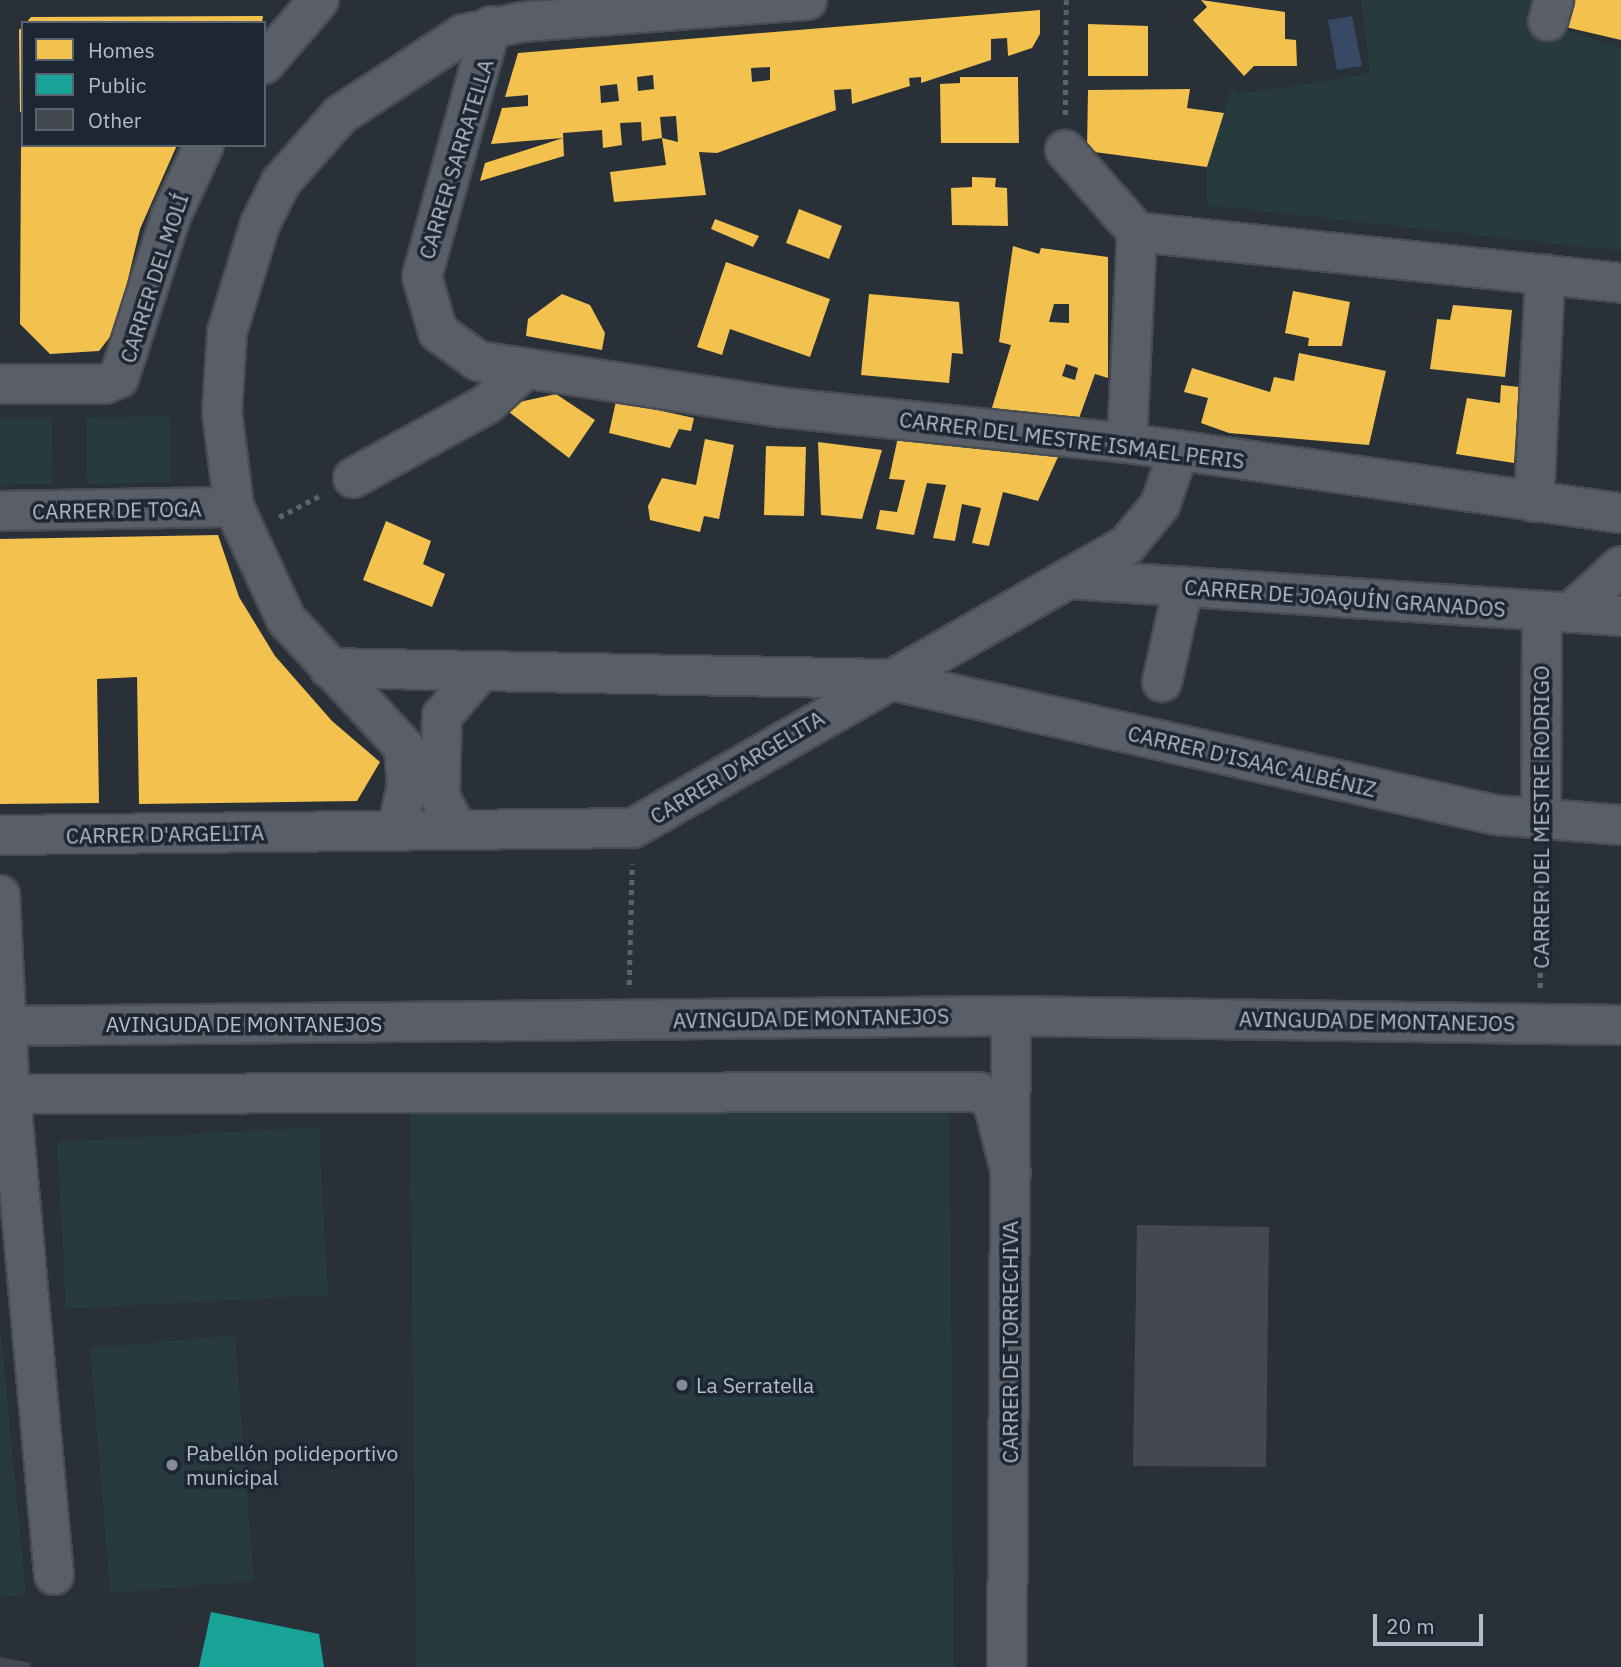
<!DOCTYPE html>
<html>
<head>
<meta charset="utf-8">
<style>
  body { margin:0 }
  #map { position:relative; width:1621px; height:1667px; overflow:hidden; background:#2a3038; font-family:"IBM Plex Sans",sans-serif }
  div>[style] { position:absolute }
  .green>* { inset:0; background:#273a3e }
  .water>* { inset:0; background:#384963 }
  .homes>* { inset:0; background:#f2c14e }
  .public>* { inset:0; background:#17a398 }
  .building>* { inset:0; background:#444950 }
  .path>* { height:4.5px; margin-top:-2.25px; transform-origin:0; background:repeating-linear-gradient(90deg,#5d636a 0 5px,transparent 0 10px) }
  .roads { filter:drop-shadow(2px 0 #484c53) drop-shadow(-2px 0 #484c53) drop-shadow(0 2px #484c53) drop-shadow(0 -2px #484c53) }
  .minor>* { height:38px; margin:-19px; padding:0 19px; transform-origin:19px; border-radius:19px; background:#5a5e66 }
  .dots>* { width:19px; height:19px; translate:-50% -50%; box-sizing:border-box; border:4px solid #1d2633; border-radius:50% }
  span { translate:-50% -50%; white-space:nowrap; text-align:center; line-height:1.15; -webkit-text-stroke:7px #1d2633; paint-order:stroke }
  .street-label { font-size:21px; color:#b4bcc9 }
  .poi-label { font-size:21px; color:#b4bcc9 }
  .left { translate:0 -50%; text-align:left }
  .legend { position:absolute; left:21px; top:21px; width:245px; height:126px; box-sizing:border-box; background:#1d2633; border:2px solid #59626f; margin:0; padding:9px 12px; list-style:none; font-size:21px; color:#b4bcc9 }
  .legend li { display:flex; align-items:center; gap:14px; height:35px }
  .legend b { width:35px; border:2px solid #59626f }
  .scale { position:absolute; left:1373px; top:1614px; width:110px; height:32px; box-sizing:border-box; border:4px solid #b4bcc9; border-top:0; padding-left:9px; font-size:21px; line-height:24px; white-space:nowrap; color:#b4bcc9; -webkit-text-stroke:5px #1d2633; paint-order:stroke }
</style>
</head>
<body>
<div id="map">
  <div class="green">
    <div style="clip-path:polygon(1361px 0,1540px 0,1531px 30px,1560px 29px,1621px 47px,1621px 251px,1207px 205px,1206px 165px,1232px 88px,1238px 94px,1370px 74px)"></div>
    <div style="clip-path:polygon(170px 416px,171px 482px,87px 484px,86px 418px)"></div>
    <div style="clip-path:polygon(52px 418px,53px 484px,0 485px,0 419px)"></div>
    <div style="clip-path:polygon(949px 1098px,954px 1667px,416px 1667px,410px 1104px)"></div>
    <div style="clip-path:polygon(319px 1127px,328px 1295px,66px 1309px,57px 1142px)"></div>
    <div style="clip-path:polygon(0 1323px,26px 1595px,0 1597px)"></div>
    <div style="clip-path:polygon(235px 1335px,254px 1581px,110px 1593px,90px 1348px)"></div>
  </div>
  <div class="water">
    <div style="clip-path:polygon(1352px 16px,1362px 66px,1337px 70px,1328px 20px)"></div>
  </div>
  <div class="homes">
    <div style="clip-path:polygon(1201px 0,1285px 12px,1285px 39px,1296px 40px,1297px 66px,1254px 66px,1244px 76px,1193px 20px,1207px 7px)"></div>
    <div style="clip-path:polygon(1564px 0,1621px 0,1621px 40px,1557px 25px)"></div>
    <div style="clip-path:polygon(evenodd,1040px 10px,1040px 34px,1032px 48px,1008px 56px,1007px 38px,991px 39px,991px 60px,921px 83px,921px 77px,909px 78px,910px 86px,852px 104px,851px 89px,834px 90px,836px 110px,717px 153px,699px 152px,706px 195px,614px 202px,610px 172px,666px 165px,662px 138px,678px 142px,676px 116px,660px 117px,662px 138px,642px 141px,641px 122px,620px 123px,622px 145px,603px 148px,602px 130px,563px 133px,564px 156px,480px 181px,485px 163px,563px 138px,491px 144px,502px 108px,528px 106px,528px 95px,505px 97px,518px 53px,1040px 10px,770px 67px,770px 80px,752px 82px,751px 68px,770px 67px,1040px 10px,653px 75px,654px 89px,638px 91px,637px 77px,653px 75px,1040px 10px,617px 84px,619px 101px,601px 103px,600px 86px,617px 84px)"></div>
    <div style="clip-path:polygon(263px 16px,262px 23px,26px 23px,31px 17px)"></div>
    <div style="clip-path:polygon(1088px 24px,1148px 26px,1148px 76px,1088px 76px)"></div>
    <div style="clip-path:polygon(23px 26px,23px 112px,20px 112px,19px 30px)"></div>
    <div style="clip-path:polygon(960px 77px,1018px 77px,1019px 143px,941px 143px,940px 84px,960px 83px)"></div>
    <div style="clip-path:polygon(1190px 89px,1187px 108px,1224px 113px,1207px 167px,1087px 151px,1088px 90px)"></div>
    <div style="clip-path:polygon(21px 145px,177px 145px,140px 229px,116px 329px,99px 351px,50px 354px,20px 324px)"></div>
    <div style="clip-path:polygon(972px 177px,996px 178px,995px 187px,1007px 188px,1008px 226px,952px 225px,951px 188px,972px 187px)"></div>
    <div style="clip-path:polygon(799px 209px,842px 226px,829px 259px,786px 243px)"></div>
    <div style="clip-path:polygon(715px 219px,759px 236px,753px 247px,711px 229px)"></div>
    <div style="clip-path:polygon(evenodd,1013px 246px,1039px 254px,1041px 248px,1108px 257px,1108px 378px,1095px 374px,1078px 421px,991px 411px,1011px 345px,999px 342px,1013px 246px,1054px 304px,1069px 304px,1069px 323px,1049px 322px,1054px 304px,1013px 246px,1066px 364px,1078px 368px,1075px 380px,1062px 376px,1066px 364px)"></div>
    <div style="clip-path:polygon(726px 262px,830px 299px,810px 357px,730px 329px,722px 355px,697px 347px)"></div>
    <div style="clip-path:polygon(1293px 291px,1350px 302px,1342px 346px,1308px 346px,1309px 338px,1285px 333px)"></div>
    <div style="clip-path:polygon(562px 294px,590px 305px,605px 333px,602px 350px,526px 336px,528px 319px)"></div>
    <div style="clip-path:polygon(869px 294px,959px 302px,963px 354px,952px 353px,949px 383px,861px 375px)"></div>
    <div style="clip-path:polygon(1453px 305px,1512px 310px,1505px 377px,1430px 369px,1437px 319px,1450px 320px)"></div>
    <div style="clip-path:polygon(1299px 353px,1386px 371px,1369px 445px,1229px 433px,1201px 423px,1208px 398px,1184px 392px,1192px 368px,1270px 392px,1274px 377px,1294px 381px)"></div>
    <div style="clip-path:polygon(1501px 385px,1519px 387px,1514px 463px,1456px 454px,1467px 398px,1500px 403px)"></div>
    <div style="clip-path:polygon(556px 394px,595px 420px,569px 458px,501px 406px)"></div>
    <div style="clip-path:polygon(616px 401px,694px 418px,691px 431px,679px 429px,670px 448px,609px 433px)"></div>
    <div style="clip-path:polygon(898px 437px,974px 447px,1058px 457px,1038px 501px,1003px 492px,989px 546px,972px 543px,981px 508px,962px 504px,955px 541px,933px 538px,946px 485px,927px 483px,914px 535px,876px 529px,880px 510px,897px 512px,905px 480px,889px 479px)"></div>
    <div style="clip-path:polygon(705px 439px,734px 445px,719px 519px,704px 516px,700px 532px,650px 520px,648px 506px,662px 478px,696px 485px)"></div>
    <div style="clip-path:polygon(818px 442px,882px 450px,862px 519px,821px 515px)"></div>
    <div style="clip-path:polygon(766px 446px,806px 447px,804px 516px,764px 515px)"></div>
    <div style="clip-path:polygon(386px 521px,431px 541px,423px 564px,445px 574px,432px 607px,363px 580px)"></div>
    <div style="clip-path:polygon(218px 535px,239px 597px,275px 656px,332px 721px,380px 762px,357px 801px,139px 804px,137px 677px,97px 679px,99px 803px,0 804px,0 539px)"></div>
  </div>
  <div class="public">
    <div style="clip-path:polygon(211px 1612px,319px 1634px,324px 1667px,199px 1667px)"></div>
  </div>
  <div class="building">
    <div style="clip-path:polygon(1137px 1225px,1269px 1227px,1266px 1467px,1133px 1466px)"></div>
    <div style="clip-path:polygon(0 1657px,31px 1663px,30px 1667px,0 1667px)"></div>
  </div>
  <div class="path">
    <div style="left:1065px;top:115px;width:115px;rotate:-89.5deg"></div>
    <div style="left:279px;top:517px;width:47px;rotate:-27.6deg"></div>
    <div style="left:629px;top:985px;width:121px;rotate:-88.6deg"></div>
    <div style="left:1540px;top:988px;width:132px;rotate:-89.6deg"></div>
  </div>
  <div class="roads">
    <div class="minor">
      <div style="left:1548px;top:21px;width:22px;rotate:-74deg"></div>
      <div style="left:491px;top:26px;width:260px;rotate:105.4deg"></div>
      <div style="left:422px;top:277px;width:57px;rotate:73.8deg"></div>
      <div style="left:438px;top:332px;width:49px;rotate:35.9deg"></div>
      <div style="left:478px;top:361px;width:304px;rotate:8.7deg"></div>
      <div style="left:778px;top:407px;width:351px;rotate:5.9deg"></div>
      <div style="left:1127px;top:443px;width:499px;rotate:8.1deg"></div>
      <div style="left:264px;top:64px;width:84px;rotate:-49.3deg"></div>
      <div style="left:1065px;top:150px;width:109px;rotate:48.7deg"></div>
      <div style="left:1137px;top:232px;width:487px;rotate:6deg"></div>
      <div style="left:0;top:384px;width:105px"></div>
      <div style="left:105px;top:384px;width:15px;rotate:-23deg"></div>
      <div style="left:119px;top:378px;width:170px;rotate:-72.2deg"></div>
      <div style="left:171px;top:216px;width:78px;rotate:-65.1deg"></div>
      <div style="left:1127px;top:443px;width:211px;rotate:-87.3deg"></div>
      <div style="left:353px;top:478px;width:153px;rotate:-28.9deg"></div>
      <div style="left:487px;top:404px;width:49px;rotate:-42.5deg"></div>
      <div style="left:1534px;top:502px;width:228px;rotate:-87.2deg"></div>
      <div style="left:0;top:511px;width:234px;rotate:-1deg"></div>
      <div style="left:1070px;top:579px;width:552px;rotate:3.84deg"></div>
      <div style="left:1570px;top:613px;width:69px;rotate:-42.7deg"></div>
      <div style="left:329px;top:668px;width:556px;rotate:1.13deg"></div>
      <div style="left:885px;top:679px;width:626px;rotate:12.55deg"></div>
      <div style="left:1496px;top:815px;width:125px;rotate:4.6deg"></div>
      <div style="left:1162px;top:682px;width:97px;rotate:-77.5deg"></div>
      <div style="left:1541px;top:820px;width:209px;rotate:-89.7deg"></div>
      <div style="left:457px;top:830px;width:37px;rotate:-117deg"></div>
      <div style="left:440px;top:797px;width:81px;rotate:-88.6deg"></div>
      <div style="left:442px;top:716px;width:60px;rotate:-49.1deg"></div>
      <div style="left:397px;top:831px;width:48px;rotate:-78deg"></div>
      <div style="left:407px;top:784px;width:37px;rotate:-95deg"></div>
      <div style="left:404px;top:747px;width:174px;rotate:-132.7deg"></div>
      <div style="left:286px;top:619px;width:123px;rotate:-114.9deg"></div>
      <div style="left:234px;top:507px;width:96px;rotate:-97.2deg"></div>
      <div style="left:222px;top:412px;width:80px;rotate:-86.4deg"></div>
      <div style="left:227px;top:332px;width:113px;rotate:-73deg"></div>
      <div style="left:260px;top:224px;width:47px;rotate:-63.4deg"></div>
      <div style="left:281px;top:182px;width:89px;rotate:-48.6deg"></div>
      <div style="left:340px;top:115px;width:148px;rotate:-33.2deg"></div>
      <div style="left:464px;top:34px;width:59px;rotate:-11.7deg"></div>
      <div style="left:522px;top:22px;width:286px;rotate:-4.4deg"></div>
      <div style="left:0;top:835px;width:633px;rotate:-0.63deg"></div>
      <div style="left:633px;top:828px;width:569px;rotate:-29.81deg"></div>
      <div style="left:1127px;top:545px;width:52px;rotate:-50.5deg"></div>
      <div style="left:1160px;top:505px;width:58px;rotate:-70.9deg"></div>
      <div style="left:0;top:895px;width:181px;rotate:87.2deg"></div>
      <div style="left:9px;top:1076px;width:501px;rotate:84.85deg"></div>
      <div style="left:0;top:1026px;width:1011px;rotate:-0.57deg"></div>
      <div style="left:1011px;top:1016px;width:610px;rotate:0.85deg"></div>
      <div style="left:11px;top:1094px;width:968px;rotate:-0.12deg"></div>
      <div style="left:979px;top:1092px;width:18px;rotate:38deg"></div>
      <div style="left:993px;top:1103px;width:72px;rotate:75.6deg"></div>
      <div style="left:1007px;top:1667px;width:651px;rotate:-89.65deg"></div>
    </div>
  </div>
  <div class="dots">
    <div style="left:682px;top:1385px;background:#848b96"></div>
    <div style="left:172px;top:1465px;background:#848b96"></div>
  </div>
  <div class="street-label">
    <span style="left:456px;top:159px;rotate:-73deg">CARRER SARRATELLA</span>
    <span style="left:154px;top:278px;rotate:-72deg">CARRER DEL MOLÍ</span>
    <span style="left:1072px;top:440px;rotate:7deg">CARRER DEL MESTRE ISMAEL PERIS</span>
    <span style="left:117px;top:510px;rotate:-1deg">CARRER DE TOGA</span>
    <span style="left:1345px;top:598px;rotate:4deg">CARRER DE JOAQUÍN GRANADOS</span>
    <span style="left:1252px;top:761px;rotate:13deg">CARRER D'ISAAC ALBÉNIZ</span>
    <span style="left:737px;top:767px;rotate:-31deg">CARRER D'ARGELITA</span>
    <span style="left:1541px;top:817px;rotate:-90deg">CARRER DEL MESTRE RODRIGO</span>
    <span style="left:165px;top:834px;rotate:-1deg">CARRER D'ARGELITA</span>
    <span style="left:811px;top:1018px;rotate:-1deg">AVINGUDA DE MONTANEJOS</span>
    <span style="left:1377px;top:1021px;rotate:1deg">AVINGUDA DE MONTANEJOS</span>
    <span style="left:244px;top:1024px">AVINGUDA DE MONTANEJOS</span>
    <span style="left:1010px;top:1342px;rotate:-90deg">CARRER DE TORRECHIVA</span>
  </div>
  <div class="poi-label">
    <span class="left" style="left:696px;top:1385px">La Serratella</span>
    <span class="left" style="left:186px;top:1465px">Pabellón polideportivo<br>municipal</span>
  </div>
  <ul class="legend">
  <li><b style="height:19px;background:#f2c14e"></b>Homes</li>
  <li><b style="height:19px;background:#17a398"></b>Public</li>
  <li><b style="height:19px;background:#444950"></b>Other</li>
  </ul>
  <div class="scale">20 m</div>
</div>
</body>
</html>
